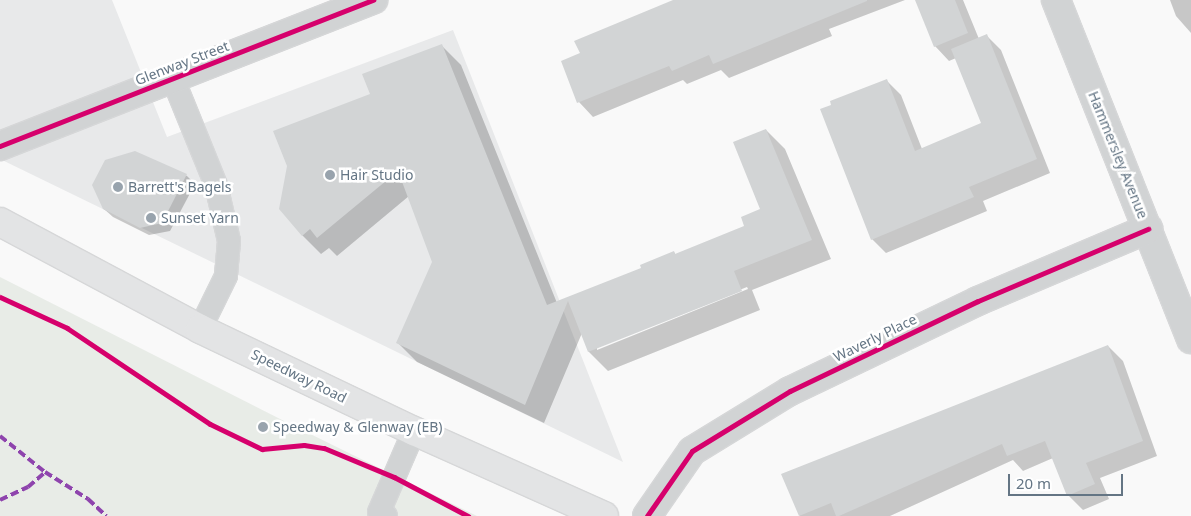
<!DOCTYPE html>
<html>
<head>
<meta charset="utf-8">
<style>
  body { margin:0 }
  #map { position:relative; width:1191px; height:516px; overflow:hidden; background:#f9f9f9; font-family:"Noto Sans",sans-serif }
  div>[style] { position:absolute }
  .built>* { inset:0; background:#e8e9ea }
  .green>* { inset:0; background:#e8ece7 }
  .shadow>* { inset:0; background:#0003 }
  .building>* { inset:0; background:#d2d4d5 }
  .roads { filter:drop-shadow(1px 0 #d6d7d8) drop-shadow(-1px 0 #d6d7d8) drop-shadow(0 1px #d6d7d8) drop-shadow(0 -1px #d6d7d8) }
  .lane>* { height:22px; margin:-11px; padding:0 11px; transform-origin:11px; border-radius:11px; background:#d1d3d4 }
  .street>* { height:28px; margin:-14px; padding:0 14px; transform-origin:14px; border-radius:14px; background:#d1d3d4 }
  .secondary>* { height:28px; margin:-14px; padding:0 14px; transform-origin:14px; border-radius:14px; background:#e3e4e5 }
  .quiet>* { height:4px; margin-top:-2px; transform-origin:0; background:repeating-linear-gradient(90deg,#8e44ad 0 8px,transparent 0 12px) }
  .cycleway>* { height:5px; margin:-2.5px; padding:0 2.5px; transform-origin:2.5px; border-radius:2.5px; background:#d6006c }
  .dots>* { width:14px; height:14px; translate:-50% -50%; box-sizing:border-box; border:2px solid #fff; border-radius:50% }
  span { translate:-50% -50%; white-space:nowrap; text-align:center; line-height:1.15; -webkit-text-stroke:5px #fff; paint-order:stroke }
  .street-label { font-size:14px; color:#647584 }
  .poi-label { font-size:14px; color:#647584 }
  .left { translate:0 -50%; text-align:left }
  .scale { position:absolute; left:1008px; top:474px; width:115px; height:22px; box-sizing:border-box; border:2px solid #647584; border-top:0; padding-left:6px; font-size:15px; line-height:18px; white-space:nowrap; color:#647584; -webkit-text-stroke:4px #fff; paint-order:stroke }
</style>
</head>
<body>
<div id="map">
  <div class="built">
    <div style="clip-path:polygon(0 0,112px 0,167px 137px,453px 30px,623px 462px,0 159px)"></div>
  </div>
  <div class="green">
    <div style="clip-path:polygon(0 277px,290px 424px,477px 516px,0 516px)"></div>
  </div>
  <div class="shadow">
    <div style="clip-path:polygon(675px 0,905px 0,829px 29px,832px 36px,729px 78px,721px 70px,687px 84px,683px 80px,593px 117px,579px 102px,581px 54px)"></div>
    <div style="clip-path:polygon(916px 0,963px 0,979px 39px,987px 36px,1001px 50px,1050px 173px,983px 201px,987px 211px,886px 253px,872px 239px,887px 81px,901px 95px,922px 149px,983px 124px,956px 58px,949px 61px,935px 46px)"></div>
    <div style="clip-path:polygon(1170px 0,1191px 0,1191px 33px,1176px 16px)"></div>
    <div style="clip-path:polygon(evenodd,442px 46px,461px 65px,557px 303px,643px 269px,674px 252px,676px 255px,746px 227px,761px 210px,766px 130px,785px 149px,831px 259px,752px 290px,760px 310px,608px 371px,589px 352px,582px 333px,544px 423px,417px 362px,398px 343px,434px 262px,409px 196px,337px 256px,329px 248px,321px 254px,302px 235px,371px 95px,442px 46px,747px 287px,748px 289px,597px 350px,597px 347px,747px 287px)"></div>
    <div style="clip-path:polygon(134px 152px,187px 176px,195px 184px,170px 231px,149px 235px,113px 217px,104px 209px)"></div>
    <div style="clip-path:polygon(1108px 346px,1123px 361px,1157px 456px,1100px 478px,1109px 499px,1083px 510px,1068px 495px,1053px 458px,1023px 471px,1013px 460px,890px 516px,800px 516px,783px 474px)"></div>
  </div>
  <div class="building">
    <div style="clip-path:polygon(673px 0,867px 0,867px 1px,713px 64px,709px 55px,672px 71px,669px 66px,577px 103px,561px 61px,580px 53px,574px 41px)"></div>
    <div style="clip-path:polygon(915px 0,955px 0,968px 33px,934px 47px)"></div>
    <div style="clip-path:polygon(987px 34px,1037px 159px,969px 187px,974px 197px,871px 240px,820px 109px,831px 105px,830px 101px,887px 79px,915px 151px,981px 123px,951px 49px)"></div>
    <div style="clip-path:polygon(442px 44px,547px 305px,641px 268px,640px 265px,674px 251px,675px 254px,744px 226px,741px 217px,760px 209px,733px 142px,766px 129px,812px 240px,734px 271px,742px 291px,588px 352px,568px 301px,525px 405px,396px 343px,432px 262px,398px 171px,317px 238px,310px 229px,302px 236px,279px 209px,287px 166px,273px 131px,370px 94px,362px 74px)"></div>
    <div style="clip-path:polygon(135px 151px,187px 174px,162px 223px,140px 228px,103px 209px,92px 185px,105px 160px)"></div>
    <div style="clip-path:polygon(1108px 345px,1143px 441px,1086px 463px,1095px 484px,1067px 496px,1045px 441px,1007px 456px,1002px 444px,839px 516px,836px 516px,831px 503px,799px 516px,781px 474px)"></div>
  </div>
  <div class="roads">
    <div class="lane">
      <div style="left:173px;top:79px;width:114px;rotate:67.9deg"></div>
      <div style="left:216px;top:185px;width:57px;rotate:76.9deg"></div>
      <div style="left:229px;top:241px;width:35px;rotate:95deg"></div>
      <div style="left:226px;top:276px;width:59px;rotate:116.1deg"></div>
      <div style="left:386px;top:516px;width:8px;rotate:-150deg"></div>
      <div style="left:379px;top:512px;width:88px;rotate:-66.6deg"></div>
    </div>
    <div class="street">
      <div style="left:1056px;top:0;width:365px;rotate:68.3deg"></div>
      <div style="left:0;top:146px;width:401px;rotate:-21.4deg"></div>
      <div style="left:647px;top:516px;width:79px;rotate:-55.3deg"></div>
      <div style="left:692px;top:451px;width:115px;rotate:-31.5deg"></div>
      <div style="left:790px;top:391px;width:208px;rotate:-25.6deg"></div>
      <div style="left:978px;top:301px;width:185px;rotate:-23deg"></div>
    </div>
    <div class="secondary">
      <div style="left:0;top:222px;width:227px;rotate:28.1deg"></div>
      <div style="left:200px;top:329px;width:237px;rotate:25.5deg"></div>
      <div style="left:414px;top:431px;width:208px;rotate:24.1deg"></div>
    </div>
  </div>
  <div class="quiet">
    <div style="left:0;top:436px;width:58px;rotate:38.7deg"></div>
    <div style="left:45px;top:472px;width:51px;rotate:32.1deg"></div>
    <div style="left:88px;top:499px;width:25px;rotate:43deg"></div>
    <div style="left:0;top:500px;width:31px;rotate:-25deg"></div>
    <div style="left:28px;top:487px;width:23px;rotate:-41deg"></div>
  </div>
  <div class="cycleway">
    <div style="left:0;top:146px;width:401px;rotate:-21.4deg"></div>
    <div style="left:0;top:297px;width:74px;rotate:24.8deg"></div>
    <div style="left:67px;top:328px;width:172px;rotate:33.9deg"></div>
    <div style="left:210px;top:424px;width:58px;rotate:25.7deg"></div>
    <div style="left:262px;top:449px;width:42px;rotate:-5.4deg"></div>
    <div style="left:304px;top:445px;width:20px;rotate:9deg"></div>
    <div style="left:324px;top:448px;width:76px;rotate:22.5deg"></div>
    <div style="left:394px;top:477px;width:84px;rotate:27.8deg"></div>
    <div style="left:647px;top:516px;width:79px;rotate:-55.3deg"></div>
    <div style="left:692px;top:451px;width:115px;rotate:-31.5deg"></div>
    <div style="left:790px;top:391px;width:208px;rotate:-25.6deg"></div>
    <div style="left:978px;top:301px;width:185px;rotate:-23deg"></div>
  </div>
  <div class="dots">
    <div style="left:330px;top:175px;background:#98a3ad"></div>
    <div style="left:118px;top:187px;background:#98a3ad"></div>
    <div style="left:151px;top:218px;background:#98a3ad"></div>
    <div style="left:263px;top:427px;background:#98a3ad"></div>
  </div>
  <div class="street-label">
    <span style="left:182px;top:63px;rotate:-21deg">Glenway Street</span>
    <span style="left:1118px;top:155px;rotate:68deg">Hammersley Avenue</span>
    <span style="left:875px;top:338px;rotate:-26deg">Waverly Place</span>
    <span style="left:299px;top:376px;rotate:26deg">Speedway Road</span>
  </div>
  <div class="poi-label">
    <span class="left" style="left:340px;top:175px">Hair Studio</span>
    <span class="left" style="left:128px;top:187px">Barrett's Bagels</span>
    <span class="left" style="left:161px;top:218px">Sunset Yarn</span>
    <span class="left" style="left:273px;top:427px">Speedway &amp; Glenway (EB)</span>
  </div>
  <div class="scale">20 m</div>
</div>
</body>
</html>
